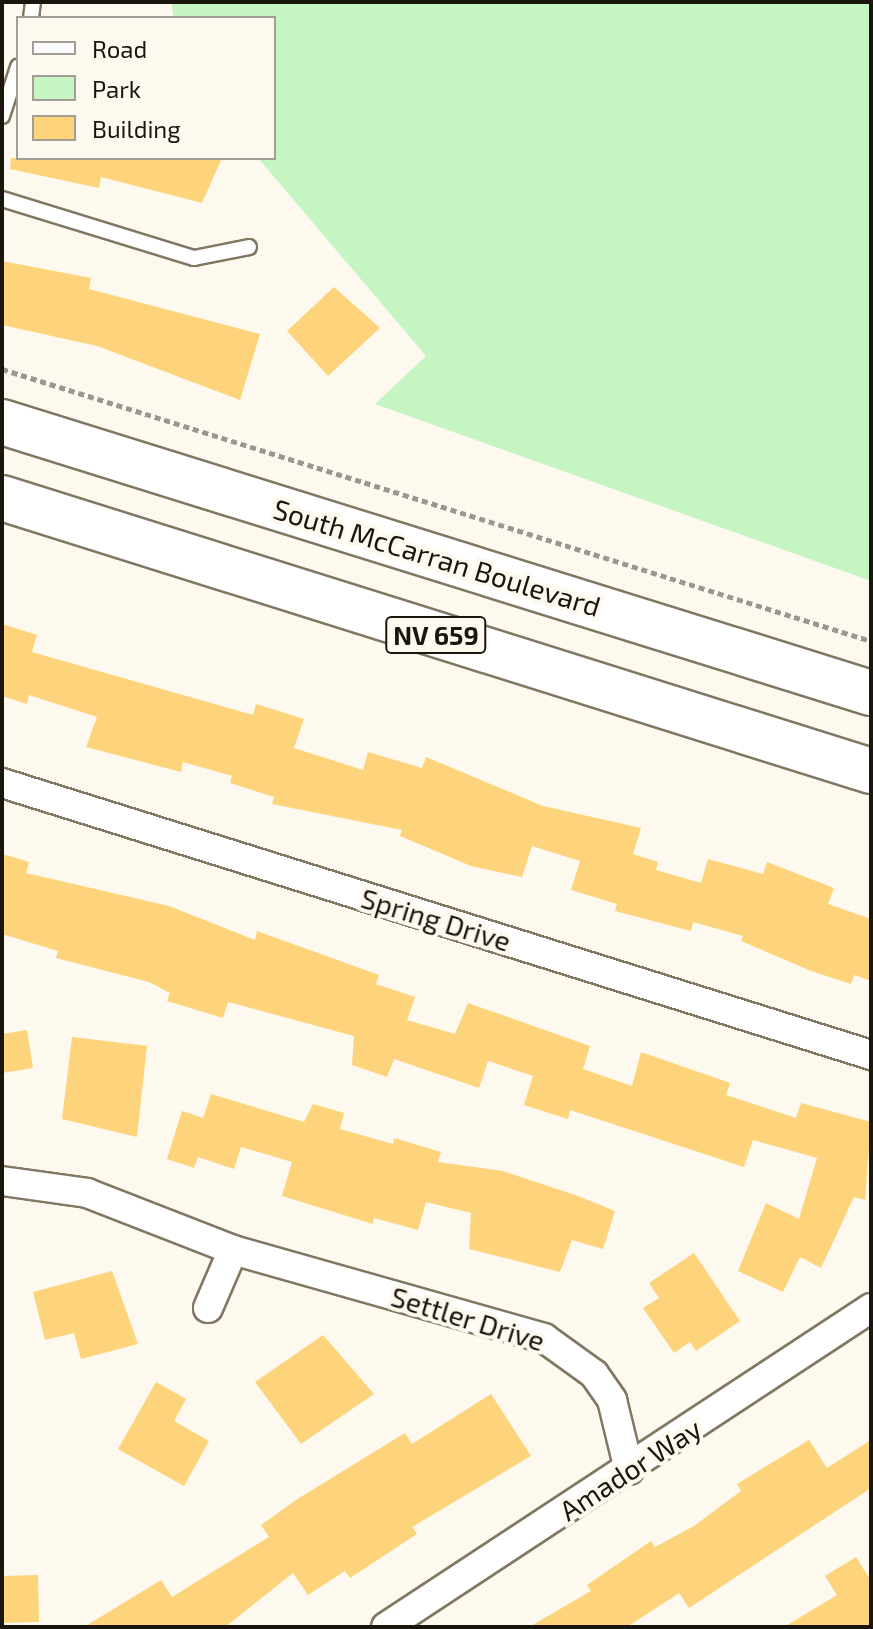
<!DOCTYPE html>
<html>
<head>
<meta charset="utf-8">
<style>
  body { margin:0 }
  #map { position:relative; width:873px; height:1629px; overflow:hidden; background:#fdf9ef; font-family:"Exo 2",sans-serif }
  div>[style] { position:absolute }
  .green>* { inset:0; background:#c5f5c3 }
  .building>* { inset:0; background:#fdd47b }
  .path>* { height:5px; margin-top:-2.5px; transform-origin:0; background:repeating-linear-gradient(90deg,#9b978e 0 6px,transparent 0 10px) }
  .roads { filter:drop-shadow(2px 0 #817762) drop-shadow(-2px 0 #817762) drop-shadow(0 2px #817762) drop-shadow(0 -2px #817762) }
  .service>* { height:14px; margin:-7px; padding:0 7px; transform-origin:7px; border-radius:7px; background:#fff }
  .minor>* { height:28px; margin:-14px; padding:0 14px; transform-origin:14px; border-radius:14px; background:#fff }
  .primary>* { height:44px; margin:-22px; padding:0 22px; transform-origin:22px; border-radius:22px; background:#fff }
  span { translate:-50% -50%; white-space:nowrap; text-align:center; line-height:1.15; -webkit-text-stroke:8px #fdf9ef; paint-order:stroke }
  .shield-label span { padding:2px 6px; background:#fdf9ef; border:2px solid; border-radius:6px; -webkit-text-stroke-width:0 }
  .shield-label { font-size:26px; color:#1a160e; font-weight:700 }
  .street-label { font-size:28px; color:#1a160e }
  .frame { position:absolute; inset:0; border:4px solid #1a160e; pointer-events:none }
  .legend { position:absolute; left:16px; top:16px; width:260px; height:144px; box-sizing:border-box; background:#fdf9ef; border:2px solid #a29e95; margin:0; padding:10px 14px; list-style:none; font-size:24px; color:#1a160e }
  .legend li { display:flex; align-items:center; gap:16px; height:40px }
  .legend b { width:40px; border:2px solid #a29e95 }
</style>
</head>
<body>
<div id="map">
  <div class="green">
    <div style="clip-path:polygon(171px 2px,871px 2px,871px 581px,375px 404px,426px 356px,258px 158px,274px 158px,274px 18px,174px 18px)"></div>
  </div>
  <div class="building">
    <div style="clip-path:polygon(11px 158px,222px 158px,202px 203px,101px 177px,99px 188px,10px 169px)"></div>
    <div style="clip-path:polygon(2px 261px,91px 278px,89px 289px,260px 334px,240px 400px,97px 346px,2px 325px)"></div>
    <div style="clip-path:polygon(334px 287px,380px 328px,328px 376px,287px 331px)"></div>
    <div style="clip-path:polygon(2px 624px,37px 635px,32px 652px,253px 715px,256px 704px,304px 719px,294px 748px,363px 770px,368px 752px,422px 768px,426px 757px,543px 806px,641px 828px,633px 854px,658px 862px,656px 870px,701px 883px,708px 859px,763px 874px,767px 862px,834px 888px,828px 904px,871px 919px,871px 981px,854px 975px,851px 984px,811px 971px,741px 941px,743px 936px,693px 922px,691px 931px,615px 911px,617px 904px,571px 890px,580px 861px,532px 846px,522px 877px,471px 866px,400px 836px,402px 830px,272px 804px,274px 797px,230px 783px,232px 776px,183px 762px,181px 772px,86px 747px,97px 717px,29px 695px,27px 704px,2px 696px)"></div>
    <div style="clip-path:polygon(2px 854px,29px 862px,26px 873px,169px 906px,255px 940px,257px 931px,379px 975px,376px 984px,415px 997px,407px 1020px,455px 1034px,468px 1003px,590px 1046px,583px 1069px,632px 1086px,641px 1052px,730px 1083px,726px 1095px,796px 1118px,801px 1103px,871px 1122px,865px 1200px,854px 1197px,821px 1268px,800px 1257px,783px 1292px,738px 1271px,766px 1203px,799px 1219px,817px 1158px,753px 1140px,744px 1167px,570px 1110px,568px 1119px,524px 1105px,533px 1076px,488px 1061px,479px 1088px,394px 1059px,387px 1077px,352px 1065px,354px 1036px,228px 1002px,223px 1018px,167px 1001px,170px 993px,149px 982px,56px 958px,58px 951px,2px 934px)"></div>
    <div style="clip-path:polygon(27px 1030px,33px 1068px,2px 1073px,2px 1034px)"></div>
    <div style="clip-path:polygon(72px 1037px,147px 1046px,137px 1137px,62px 1119px)"></div>
    <div style="clip-path:polygon(211px 1094px,304px 1122px,313px 1104px,344px 1113px,340px 1129px,393px 1144px,394px 1138px,441px 1152px,438px 1162px,503px 1171px,578px 1196px,615px 1211px,603px 1249px,572px 1240px,560px 1272px,469px 1249px,471px 1213px,426px 1202px,418px 1230px,374px 1218px,373px 1224px,282px 1196px,292px 1162px,241px 1147px,234px 1169px,198px 1157px,194px 1168px,167px 1159px,182px 1111px,203px 1118px)"></div>
    <div style="clip-path:polygon(694px 1253px,740px 1321px,696px 1351px,690px 1342px,674px 1353px,643px 1308px,659px 1298px,649px 1283px)"></div>
    <div style="clip-path:polygon(112px 1271px,138px 1344px,81px 1359px,74px 1333px,45px 1340px,33px 1292px)"></div>
    <div style="clip-path:polygon(323px 1335px,374px 1394px,301px 1444px,255px 1382px)"></div>
    <div style="clip-path:polygon(156px 1382px,186px 1399px,174px 1421px,209px 1441px,184px 1486px,118px 1449px)"></div>
    <div style="clip-path:polygon(491px 1394px,531px 1456px,412px 1527px,417px 1534px,350px 1578px,345px 1571px,308px 1595px,293px 1573px,225px 1627px,84px 1627px,161px 1580px,172px 1597px,269px 1537px,261px 1525px,299px 1498px,405px 1433px,412px 1444px)"></div>
    <div style="clip-path:polygon(809px 1440px,827px 1468px,871px 1440px,871px 1488px,689px 1608px,679px 1593px,627px 1627px,529px 1627px,591px 1591px,587px 1585px,651px 1541px,655px 1547px,694px 1526px,741px 1491px,737px 1484px)"></div>
    <div style="clip-path:polygon(856px 1557px,871px 1581px,871px 1627px,784px 1627px,837px 1595px,825px 1576px)"></div>
    <div style="clip-path:polygon(38px 1575px,39px 1622px,2px 1623px,2px 1576px)"></div>
  </div>
  <div class="path">
    <div style="left:2px;top:369px;width:911px;rotate:17.38deg"></div>
  </div>
  <div class="roads">
    <div class="service">
      <div style="left:31px;top:18px;width:16px;rotate:-83deg"></div>
      <div style="left:2px;top:116px;width:52px;rotate:-71.9deg"></div>
      <div style="left:2px;top:199px;width:201px;rotate:17.1deg"></div>
      <div style="left:194px;top:258px;width:56px;rotate:-11.3deg"></div>
    </div>
    <div class="minor">
      <div style="left:2px;top:783px;width:911px;rotate:17.38deg"></div>
      <div style="left:2px;top:1181px;width:86px;rotate:8deg"></div>
      <div style="left:87px;top:1193px;width:157px;rotate:21.3deg"></div>
      <div style="left:208px;top:1308px;width:63px;rotate:-66.7deg"></div>
      <div style="left:233px;top:1250px;width:323px;rotate:15.8deg"></div>
      <div style="left:544px;top:1338px;width:62px;rotate:35.8deg"></div>
      <div style="left:594px;top:1374px;width:32px;rotate:55deg"></div>
      <div style="left:612px;top:1400px;width:72px;rotate:76.3deg"></div>
      <div style="left:386px;top:1627px;width:581px;rotate:-33.33deg"></div>
    </div>
    <div class="primary">
      <div style="left:2px;top:422px;width:910px;rotate:17.32deg"></div>
      <div style="left:2px;top:498px;width:911px;rotate:17.44deg"></div>
    </div>
  </div>
  <div class="shield-label">
    <span style="left:436px;top:635px">NV 659</span>
  </div>
  <div class="street-label">
    <span style="left:437px;top:557px;rotate:17deg">South McCarran Boulevard</span>
    <span style="left:436px;top:919px;rotate:17deg">Spring Drive</span>
    <span style="left:468px;top:1318px;rotate:17deg">Settler Drive</span>
    <span style="left:630px;top:1469px;rotate:-33deg">Amador Way</span>
  </div>
  <div class="frame"></div>
  <ul class="legend">
  <li><b style="height:10px;background:#fff"></b>Road</li>
  <li><b style="height:22px;background:#c5f5c3"></b>Park</li>
  <li><b style="height:22px;background:#fdd47b"></b>Building</li>
  </ul>
</div>
</body>
</html>
